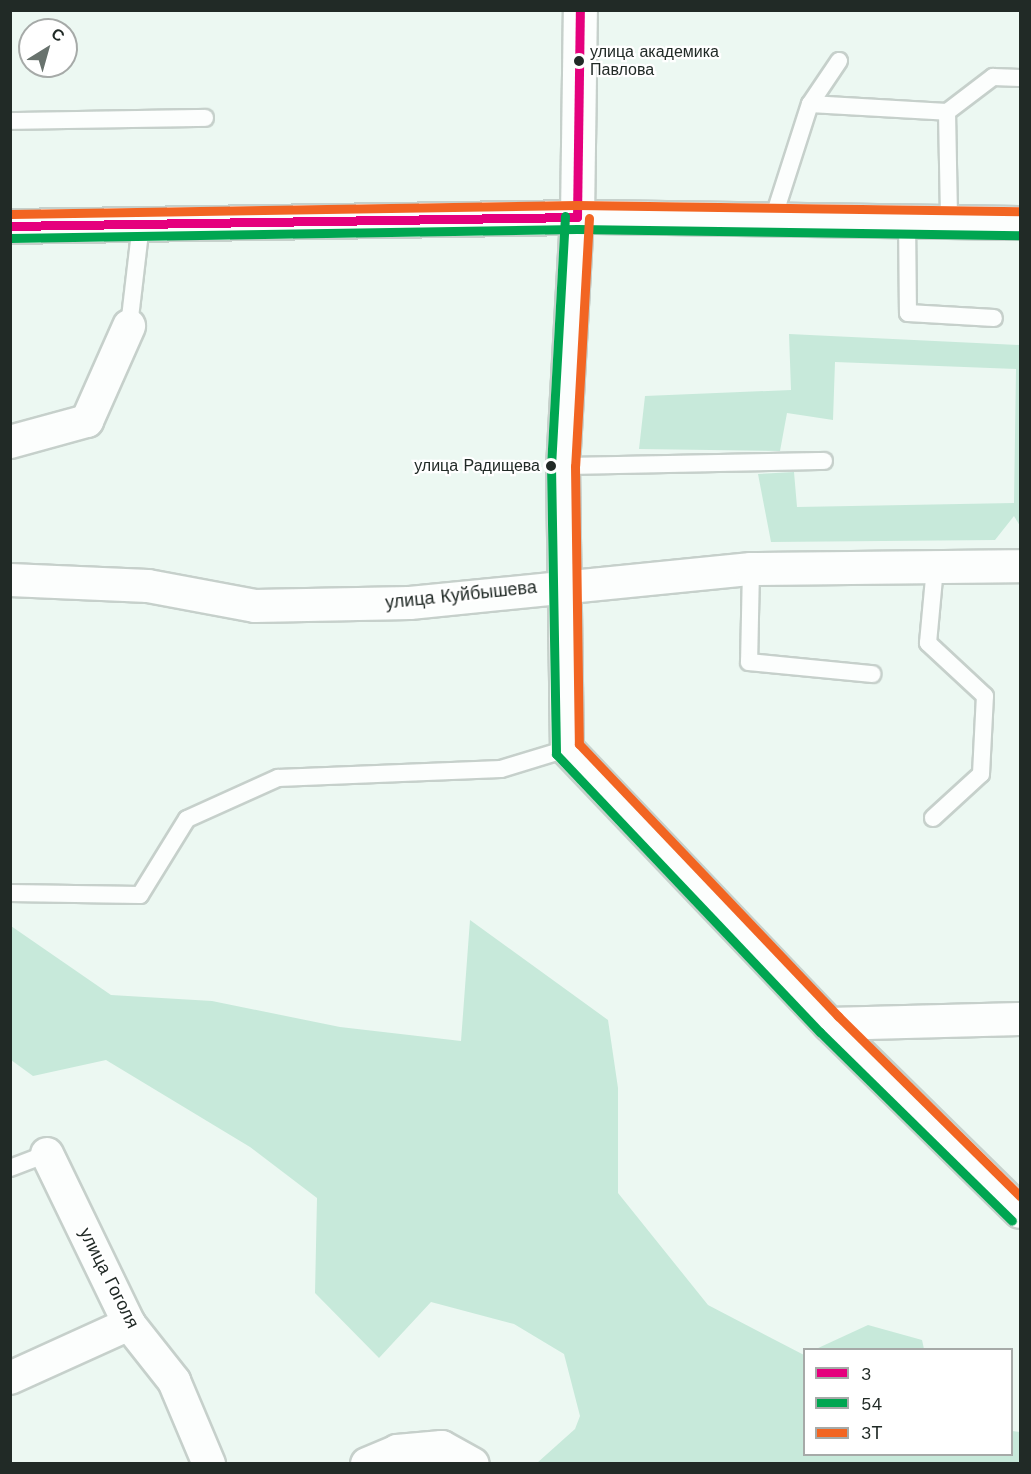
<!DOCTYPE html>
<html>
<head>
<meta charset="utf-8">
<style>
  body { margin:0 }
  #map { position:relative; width:1031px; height:1474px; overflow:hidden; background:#ecf8f2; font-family:"Work Sans",sans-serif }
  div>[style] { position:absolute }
  .green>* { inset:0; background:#c7e9da }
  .roads { filter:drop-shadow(2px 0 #c6d0cb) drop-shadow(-2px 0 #c6d0cb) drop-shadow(0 2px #c6d0cb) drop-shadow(0 -2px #c6d0cb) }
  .service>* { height:16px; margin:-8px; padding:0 8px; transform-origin:8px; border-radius:8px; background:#fcfefd }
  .minor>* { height:32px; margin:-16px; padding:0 16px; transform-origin:16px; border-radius:16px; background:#fcfefd }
  .tertiary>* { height:33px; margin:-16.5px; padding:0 16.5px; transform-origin:16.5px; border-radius:16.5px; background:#fcfefd }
  .bus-1>* { height:9px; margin:-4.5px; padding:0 4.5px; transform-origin:4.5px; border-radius:4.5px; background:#e5007d }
  .bus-2>* { height:9px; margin:-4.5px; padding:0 4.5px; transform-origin:4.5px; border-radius:4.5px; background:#00a651 }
  .bus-3>* { height:9px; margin:-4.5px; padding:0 4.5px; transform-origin:4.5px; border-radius:4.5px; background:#f26522 }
  .dots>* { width:16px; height:16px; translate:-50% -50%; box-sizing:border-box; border:3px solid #fff; border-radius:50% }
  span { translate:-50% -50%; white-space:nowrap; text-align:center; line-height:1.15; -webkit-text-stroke:4.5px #fff; paint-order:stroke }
  .bus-label { font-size:16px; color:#212a26 }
  .left { translate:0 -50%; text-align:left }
  .right { translate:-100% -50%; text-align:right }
  .street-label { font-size:18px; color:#212a26 }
  .frame { position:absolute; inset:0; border:12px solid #212a26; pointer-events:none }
  .legend { position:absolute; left:803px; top:1348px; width:210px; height:108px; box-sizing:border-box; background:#fff; border:2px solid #a6aaa8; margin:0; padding:8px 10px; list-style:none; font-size:18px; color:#212a26 }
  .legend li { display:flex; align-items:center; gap:12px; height:30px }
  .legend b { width:30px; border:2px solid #a6aaa8 }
  .north { position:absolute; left:18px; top:18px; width:60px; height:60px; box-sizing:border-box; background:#fff; border:2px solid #a6aaa8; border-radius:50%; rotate:37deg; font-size:16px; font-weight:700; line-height:24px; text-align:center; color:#212a26 }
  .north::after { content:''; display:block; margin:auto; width:21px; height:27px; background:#68726d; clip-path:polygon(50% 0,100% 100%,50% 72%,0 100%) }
</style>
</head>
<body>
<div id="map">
  <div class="green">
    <div style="clip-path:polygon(789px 334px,1020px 345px,1020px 526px,1014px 516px,995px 540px,771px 542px,758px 474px,794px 472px,797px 507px,1014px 503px,1016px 369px,835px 362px,833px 420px,787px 413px,780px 451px,639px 449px,645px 396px,791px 390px)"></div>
    <div style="clip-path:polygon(470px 920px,608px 1020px,618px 1088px,618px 1193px,708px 1305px,804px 1355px,804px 1454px,1012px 1454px,1012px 1431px,1020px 1432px,1020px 1463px,537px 1463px,575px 1429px,580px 1416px,564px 1354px,514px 1324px,431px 1302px,379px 1358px,315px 1293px,317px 1198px,250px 1147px,106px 1060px,33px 1076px,11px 1060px,11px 926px,111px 995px,212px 1001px,340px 1027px,461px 1041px)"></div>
    <div style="clip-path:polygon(868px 1325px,922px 1340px,924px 1349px,816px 1349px)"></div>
  </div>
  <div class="roads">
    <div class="service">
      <div style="left:810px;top:104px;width:137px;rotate:3.3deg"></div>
      <div style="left:947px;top:112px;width:58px;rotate:-37.3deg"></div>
      <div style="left:993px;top:77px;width:27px;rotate:2deg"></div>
      <div style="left:947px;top:112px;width:109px;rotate:88.9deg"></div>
      <div style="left:10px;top:121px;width:195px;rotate:-0.9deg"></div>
      <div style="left:773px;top:219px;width:121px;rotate:-72.2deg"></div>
      <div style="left:810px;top:104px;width:52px;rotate:-56deg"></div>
      <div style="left:907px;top:220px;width:93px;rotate:89.4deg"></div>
      <div style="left:908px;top:313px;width:86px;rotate:3.3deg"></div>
      <div style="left:129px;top:326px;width:103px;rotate:-83.3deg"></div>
      <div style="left:563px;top:466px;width:261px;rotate:-1.1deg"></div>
      <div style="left:751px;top:569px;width:93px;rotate:91.2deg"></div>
      <div style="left:749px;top:662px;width:124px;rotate:5.6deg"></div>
      <div style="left:933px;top:818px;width:65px;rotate:-42.5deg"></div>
      <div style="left:981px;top:774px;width:78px;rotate:-87.1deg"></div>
      <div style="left:985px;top:696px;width:78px;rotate:-137.1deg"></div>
      <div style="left:928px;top:643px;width:76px;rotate:-84.7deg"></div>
      <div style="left:10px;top:893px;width:130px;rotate:0.9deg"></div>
      <div style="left:140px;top:895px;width:89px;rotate:-58.3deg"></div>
      <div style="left:187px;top:819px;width:100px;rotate:-24.3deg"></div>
      <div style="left:278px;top:778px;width:223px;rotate:-2.3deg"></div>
      <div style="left:501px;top:769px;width:69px;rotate:-16.9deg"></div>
      <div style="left:10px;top:1168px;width:40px;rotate:-21deg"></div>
    </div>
    <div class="minor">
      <div style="left:1020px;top:223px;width:443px;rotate:-179.2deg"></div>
      <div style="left:577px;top:217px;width:249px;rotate:93.2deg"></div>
      <div style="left:563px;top:466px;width:283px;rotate:89.2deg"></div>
      <div style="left:567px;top:749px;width:380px;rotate:46.4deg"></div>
      <div style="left:829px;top:1024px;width:268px;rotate:44.5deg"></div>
      <div style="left:10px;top:442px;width:80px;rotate:-15.3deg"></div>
      <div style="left:87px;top:421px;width:104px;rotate:-66.1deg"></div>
      <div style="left:10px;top:580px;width:138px;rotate:2.5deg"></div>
      <div style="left:148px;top:586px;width:109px;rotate:10.6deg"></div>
      <div style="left:255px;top:606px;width:155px;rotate:-1.1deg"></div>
      <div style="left:410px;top:603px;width:343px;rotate:-5.7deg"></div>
      <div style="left:751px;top:569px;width:269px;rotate:-0.6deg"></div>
      <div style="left:829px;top:1024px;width:191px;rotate:-1.5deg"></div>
      <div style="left:47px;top:1154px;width:189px;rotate:64.2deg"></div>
      <div style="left:129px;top:1324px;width:73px;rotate:51.7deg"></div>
      <div style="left:174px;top:1381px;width:90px;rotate:67.1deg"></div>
      <div style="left:10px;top:1378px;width:131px;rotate:-24.4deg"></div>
      <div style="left:367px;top:1464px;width:33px;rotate:-23deg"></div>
      <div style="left:397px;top:1451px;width:45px;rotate:-5.1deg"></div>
      <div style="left:442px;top:1447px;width:35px;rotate:29deg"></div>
    </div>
    <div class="tertiary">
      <div style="left:10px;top:226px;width:567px;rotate:-0.91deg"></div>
      <div style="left:577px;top:217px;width:207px;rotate:-89.2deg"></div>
    </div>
  </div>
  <div class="bus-1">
    <div style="left:577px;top:217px;width:207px;rotate:-89.2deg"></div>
    <div style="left:10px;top:226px;width:567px;rotate:-0.91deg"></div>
  </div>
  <div class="bus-2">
    <div style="left:565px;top:216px;width:250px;rotate:93.2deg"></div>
    <div style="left:551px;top:466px;width:288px;rotate:89deg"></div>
    <div style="left:556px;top:754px;width:383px;rotate:46.5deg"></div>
    <div style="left:820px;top:1032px;width:269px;rotate:44.5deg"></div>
    <div style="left:10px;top:238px;width:567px;rotate:-0.91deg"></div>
    <div style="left:577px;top:229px;width:443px;rotate:0.8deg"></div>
  </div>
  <div class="bus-3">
    <div style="left:10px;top:214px;width:567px;rotate:-0.91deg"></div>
    <div style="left:577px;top:205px;width:443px;rotate:0.8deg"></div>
    <div style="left:589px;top:218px;width:248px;rotate:93.2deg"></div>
    <div style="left:575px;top:466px;width:278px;rotate:89.2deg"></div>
    <div style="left:579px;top:744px;width:376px;rotate:46.4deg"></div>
    <div style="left:838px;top:1016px;width:256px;rotate:44.7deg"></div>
  </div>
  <div class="dots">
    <div style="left:579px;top:61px;background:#212a26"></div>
    <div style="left:551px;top:466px;background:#212a26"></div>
  </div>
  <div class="bus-label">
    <span class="left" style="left:590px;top:61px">улица академика<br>Павлова</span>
    <span class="right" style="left:540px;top:466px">улица Радищева</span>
  </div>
  <div class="street-label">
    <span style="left:461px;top:595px;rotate:-6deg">улица Куйбышева</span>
    <span style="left:109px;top:1278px;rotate:63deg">улица Гоголя</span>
  </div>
  <div class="frame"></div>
  <ul class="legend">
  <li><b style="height:8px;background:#e5007d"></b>3</li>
  <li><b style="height:8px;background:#00a651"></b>54</li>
  <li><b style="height:8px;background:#f26522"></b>3Т</li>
  </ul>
  <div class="north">С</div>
</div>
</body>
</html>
